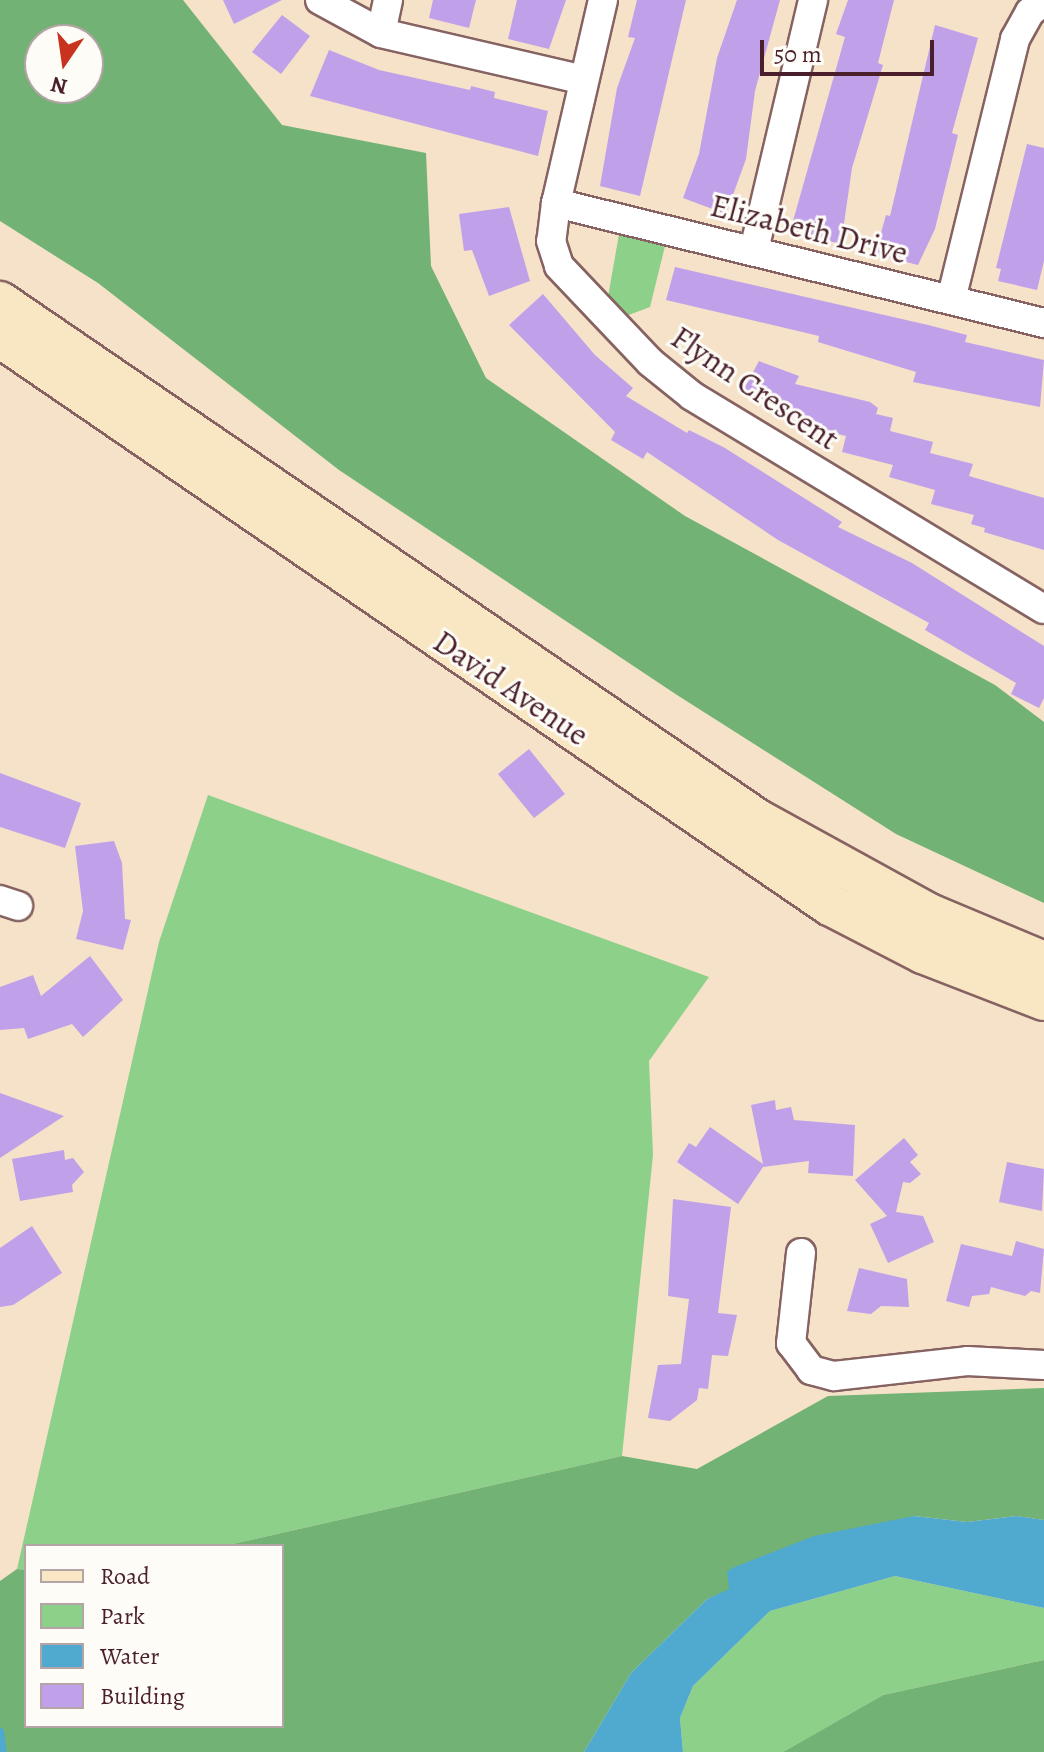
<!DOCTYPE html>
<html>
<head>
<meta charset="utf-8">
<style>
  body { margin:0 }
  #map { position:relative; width:1044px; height:1752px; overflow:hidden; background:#f5e2c8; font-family:Alegreya,serif }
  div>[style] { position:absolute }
  .green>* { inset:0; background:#8dd089 }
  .forest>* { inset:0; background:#72b275 }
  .water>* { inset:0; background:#50a9ce }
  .stream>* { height:7px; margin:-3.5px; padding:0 3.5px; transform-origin:3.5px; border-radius:3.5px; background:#50a9ce }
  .building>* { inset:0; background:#c1a0ea }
  .roads { filter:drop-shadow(2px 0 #866362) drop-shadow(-2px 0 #866362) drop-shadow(0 2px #866362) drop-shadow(0 -2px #866362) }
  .minor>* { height:28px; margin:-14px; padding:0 14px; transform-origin:14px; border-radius:14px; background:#fff }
  .secondary>* { height:40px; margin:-20px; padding:0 20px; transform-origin:20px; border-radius:20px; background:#f9e7c3 }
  span { translate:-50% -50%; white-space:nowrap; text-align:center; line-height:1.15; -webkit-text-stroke:6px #fdfcf7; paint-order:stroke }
  .street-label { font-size:32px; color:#4a1f2b }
  .legend { position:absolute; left:24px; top:1544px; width:260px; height:184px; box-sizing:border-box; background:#fdfcf7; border:2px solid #b5a4a5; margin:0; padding:10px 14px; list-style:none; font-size:24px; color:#4a1f2b }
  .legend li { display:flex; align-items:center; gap:16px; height:40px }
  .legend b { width:40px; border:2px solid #b5a4a5 }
  .north { position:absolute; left:24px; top:24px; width:80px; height:80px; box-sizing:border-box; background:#fdfcf7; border:2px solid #b5a4a5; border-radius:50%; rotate:193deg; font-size:22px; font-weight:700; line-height:32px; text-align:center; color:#4a1f2b }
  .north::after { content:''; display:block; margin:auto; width:28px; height:36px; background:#c8321e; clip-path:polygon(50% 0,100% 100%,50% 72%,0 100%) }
  .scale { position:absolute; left:760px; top:40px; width:174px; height:36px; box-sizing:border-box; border:4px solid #4a1f2b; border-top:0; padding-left:10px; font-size:24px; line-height:28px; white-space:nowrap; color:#4a1f2b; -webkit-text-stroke:6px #fdfcf7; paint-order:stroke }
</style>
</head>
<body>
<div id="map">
  <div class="green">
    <div style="clip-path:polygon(619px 234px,665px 246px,650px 307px,626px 316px,608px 297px)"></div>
    <div style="clip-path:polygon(208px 795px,709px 977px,649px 1061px,653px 1155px,622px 1456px,224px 1546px,26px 1546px,26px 1570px,17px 1569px,159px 942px)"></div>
    <div style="clip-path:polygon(895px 1576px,1044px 1608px,1044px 1660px,883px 1695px,783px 1752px,683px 1752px,680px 1718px,693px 1686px,770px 1611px)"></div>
  </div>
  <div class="forest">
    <div style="clip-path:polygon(evenodd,0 0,183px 0,282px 125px,426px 153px,431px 266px,486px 378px,685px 516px,995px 685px,1044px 722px,1044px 903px,896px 834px,677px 695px,339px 470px,98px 283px,0 221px,0 0,40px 40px,88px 40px,88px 88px,40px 88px,40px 40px)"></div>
    <div style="clip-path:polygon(1044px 1388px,1044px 1520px,1017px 1516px,967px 1522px,914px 1516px,707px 1599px,631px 1673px,584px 1752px,0 1752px,0 1581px,17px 1569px,26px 1570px,26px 1726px,282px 1726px,282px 1546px,224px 1546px,622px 1456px,697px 1469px,828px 1396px)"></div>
    <div style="clip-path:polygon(1044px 1660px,1044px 1752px,783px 1752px,883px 1695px)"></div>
  </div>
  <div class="water">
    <div style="clip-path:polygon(914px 1516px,967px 1522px,1017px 1516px,1044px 1520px,1044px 1608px,895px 1576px,770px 1611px,693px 1686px,680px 1718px,683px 1752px,584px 1752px,631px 1673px,707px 1599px,729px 1589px,727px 1572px,732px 1568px,814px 1536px)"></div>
  </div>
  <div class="stream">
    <div style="left:0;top:1731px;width:21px;rotate:82deg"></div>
  </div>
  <div class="building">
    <div style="clip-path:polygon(223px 0,282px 0,234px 24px)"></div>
    <div style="clip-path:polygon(433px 0,476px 0,469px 28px,429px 18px)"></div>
    <div style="clip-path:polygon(517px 0,566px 0,549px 49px,508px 39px)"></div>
    <div style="clip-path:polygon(637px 0,686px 0,640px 196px,600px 186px,617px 88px,635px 38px,628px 37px)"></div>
    <div style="clip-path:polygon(737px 0,780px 0,755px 91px,746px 159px,726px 214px,683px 198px,699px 154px,717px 58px)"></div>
    <div style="clip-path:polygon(848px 0,894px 0,878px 63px,883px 65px,852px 168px,841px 244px,796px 233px,799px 222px,793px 221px,845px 37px,836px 34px)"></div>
    <div style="clip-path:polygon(282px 15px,310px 36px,281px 74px,252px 52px)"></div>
    <div style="clip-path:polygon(935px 25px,978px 38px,952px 133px,958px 135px,935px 229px,918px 265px,875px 254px,886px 215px,890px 216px)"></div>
    <div style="clip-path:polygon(329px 50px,379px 70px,470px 90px,471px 86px,495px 92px,494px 98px,548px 111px,538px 156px,310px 96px)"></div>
    <div style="clip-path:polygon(1027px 144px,1044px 148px,1044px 261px,1037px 290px,998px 281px,1001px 269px,996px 268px)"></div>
    <div style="clip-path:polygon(509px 207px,530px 281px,489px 296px,472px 250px,464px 251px,459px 214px)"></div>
    <div style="clip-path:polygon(675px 267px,928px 325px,967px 335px,965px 342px,1044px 360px,1040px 407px,913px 382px,916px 372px,818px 342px,819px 336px,666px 300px)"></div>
    <div style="clip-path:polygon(543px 294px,595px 355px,633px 388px,626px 396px,687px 433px,689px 430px,725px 448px,842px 522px,838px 527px,912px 563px,1044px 646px,1044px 698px,1039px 708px,1011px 694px,1016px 683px,925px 630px,929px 623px,778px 540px,647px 452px,643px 459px,611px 440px,615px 432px,509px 325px)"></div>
    <div style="clip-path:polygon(759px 361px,799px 376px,795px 384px,870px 402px,878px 408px,876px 414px,893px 418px,890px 431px,933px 442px,930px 453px,973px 464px,969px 476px,1044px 498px,1044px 550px,984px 532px,985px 528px,971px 524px,974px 515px,931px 504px,935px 490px,889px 477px,893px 465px,842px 452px,846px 436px,795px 423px,797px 417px,744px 389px)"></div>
    <div style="clip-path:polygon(529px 749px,565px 794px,534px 818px,498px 774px)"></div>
    <div style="clip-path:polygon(0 773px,81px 803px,65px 848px,0 827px)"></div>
    <div style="clip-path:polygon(114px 841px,122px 863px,125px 919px,131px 920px,123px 950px,76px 939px,83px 911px,75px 846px)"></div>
    <div style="clip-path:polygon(90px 956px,123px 1000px,83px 1037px,72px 1024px,28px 1039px,24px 1028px,0 1030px,0 987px,33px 975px,41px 996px)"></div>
    <div style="clip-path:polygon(0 1093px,64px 1116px,0 1158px)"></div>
    <div style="clip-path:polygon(775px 1100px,776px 1110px,791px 1107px,794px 1120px,855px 1125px,853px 1176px,808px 1173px,809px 1161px,763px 1167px,738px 1204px,677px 1162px,689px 1143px,696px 1147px,710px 1127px,763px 1164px,751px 1105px)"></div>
    <div style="clip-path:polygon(904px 1138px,918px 1155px,910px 1162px,921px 1174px,910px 1183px,903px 1182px,896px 1212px,923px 1216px,934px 1242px,888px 1263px,870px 1224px,887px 1216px,855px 1180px)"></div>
    <div style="clip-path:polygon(64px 1150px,65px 1160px,73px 1158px,84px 1172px,72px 1185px,73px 1192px,20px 1201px,12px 1159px)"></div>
    <div style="clip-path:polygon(1007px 1162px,1044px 1169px,1042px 1211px,999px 1202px)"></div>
    <div style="clip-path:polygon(673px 1199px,731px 1207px,718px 1313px,737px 1315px,728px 1356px,712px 1355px,708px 1389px,699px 1388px,697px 1400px,670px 1421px,648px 1418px,658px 1365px,681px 1364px,689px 1299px,668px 1296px)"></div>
    <div style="clip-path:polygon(32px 1226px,62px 1273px,13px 1305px,0 1307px,0 1248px)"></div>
    <div style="clip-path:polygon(1016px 1241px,1044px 1249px,1040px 1293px,1031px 1291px,1025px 1296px,991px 1287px,989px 1294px,972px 1296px,969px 1307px,946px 1301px,961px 1244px,1012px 1256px)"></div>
    <div style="clip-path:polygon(859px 1268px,907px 1279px,909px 1307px,881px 1306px,871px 1314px,847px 1311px)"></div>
  </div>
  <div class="roads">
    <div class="minor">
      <div style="left:320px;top:0;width:69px;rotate:28.4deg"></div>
      <div style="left:381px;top:33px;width:208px;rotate:13deg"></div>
      <div style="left:603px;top:0;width:208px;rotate:103deg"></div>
      <div style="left:556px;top:203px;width:38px;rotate:97deg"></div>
      <div style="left:551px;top:241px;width:26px;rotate:72deg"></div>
      <div style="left:559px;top:266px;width:132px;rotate:46.5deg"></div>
      <div style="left:650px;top:362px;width:54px;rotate:39deg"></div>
      <div style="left:692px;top:396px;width:411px;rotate:31.2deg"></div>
      <div style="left:381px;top:33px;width:34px;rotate:-78deg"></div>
      <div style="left:556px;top:203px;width:503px;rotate:13.82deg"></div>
      <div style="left:754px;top:250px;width:257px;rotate:-76.7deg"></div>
      <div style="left:951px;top:300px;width:269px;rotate:-76.2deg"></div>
      <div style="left:1015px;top:39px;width:31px;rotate:-61deg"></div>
      <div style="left:1030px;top:12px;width:17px;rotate:-36deg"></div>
      <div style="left:0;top:900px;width:19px;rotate:18deg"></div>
      <div style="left:801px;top:1253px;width:91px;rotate:96.3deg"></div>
      <div style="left:791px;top:1343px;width:34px;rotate:53deg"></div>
      <div style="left:811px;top:1370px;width:24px;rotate:15deg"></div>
      <div style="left:834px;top:1376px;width:134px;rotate:-6.4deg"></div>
      <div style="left:967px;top:1361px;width:77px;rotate:3deg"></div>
    </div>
    <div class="secondary">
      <div style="left:0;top:302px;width:918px;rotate:34.35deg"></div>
      <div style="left:758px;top:820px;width:195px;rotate:28.8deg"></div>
      <div style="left:929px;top:914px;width:125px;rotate:22.7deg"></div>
      <div style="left:0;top:337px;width:1006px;rotate:34.39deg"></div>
      <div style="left:830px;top:905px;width:105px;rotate:27.3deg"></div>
      <div style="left:923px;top:953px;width:130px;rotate:21.2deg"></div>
    </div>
  </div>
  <div class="street-label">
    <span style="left:809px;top:229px;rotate:14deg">Elizabeth Drive</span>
    <span style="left:755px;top:388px;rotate:34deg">Flynn Crescent</span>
    <span style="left:511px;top:688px;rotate:34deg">David Avenue</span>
  </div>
  <ul class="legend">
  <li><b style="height:10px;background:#f9e7c3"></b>Road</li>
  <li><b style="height:22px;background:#8dd089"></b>Park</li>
  <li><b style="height:22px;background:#50a9ce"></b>Water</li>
  <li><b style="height:22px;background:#c1a0ea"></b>Building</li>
  </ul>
  <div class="north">N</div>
  <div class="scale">50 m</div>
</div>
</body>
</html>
